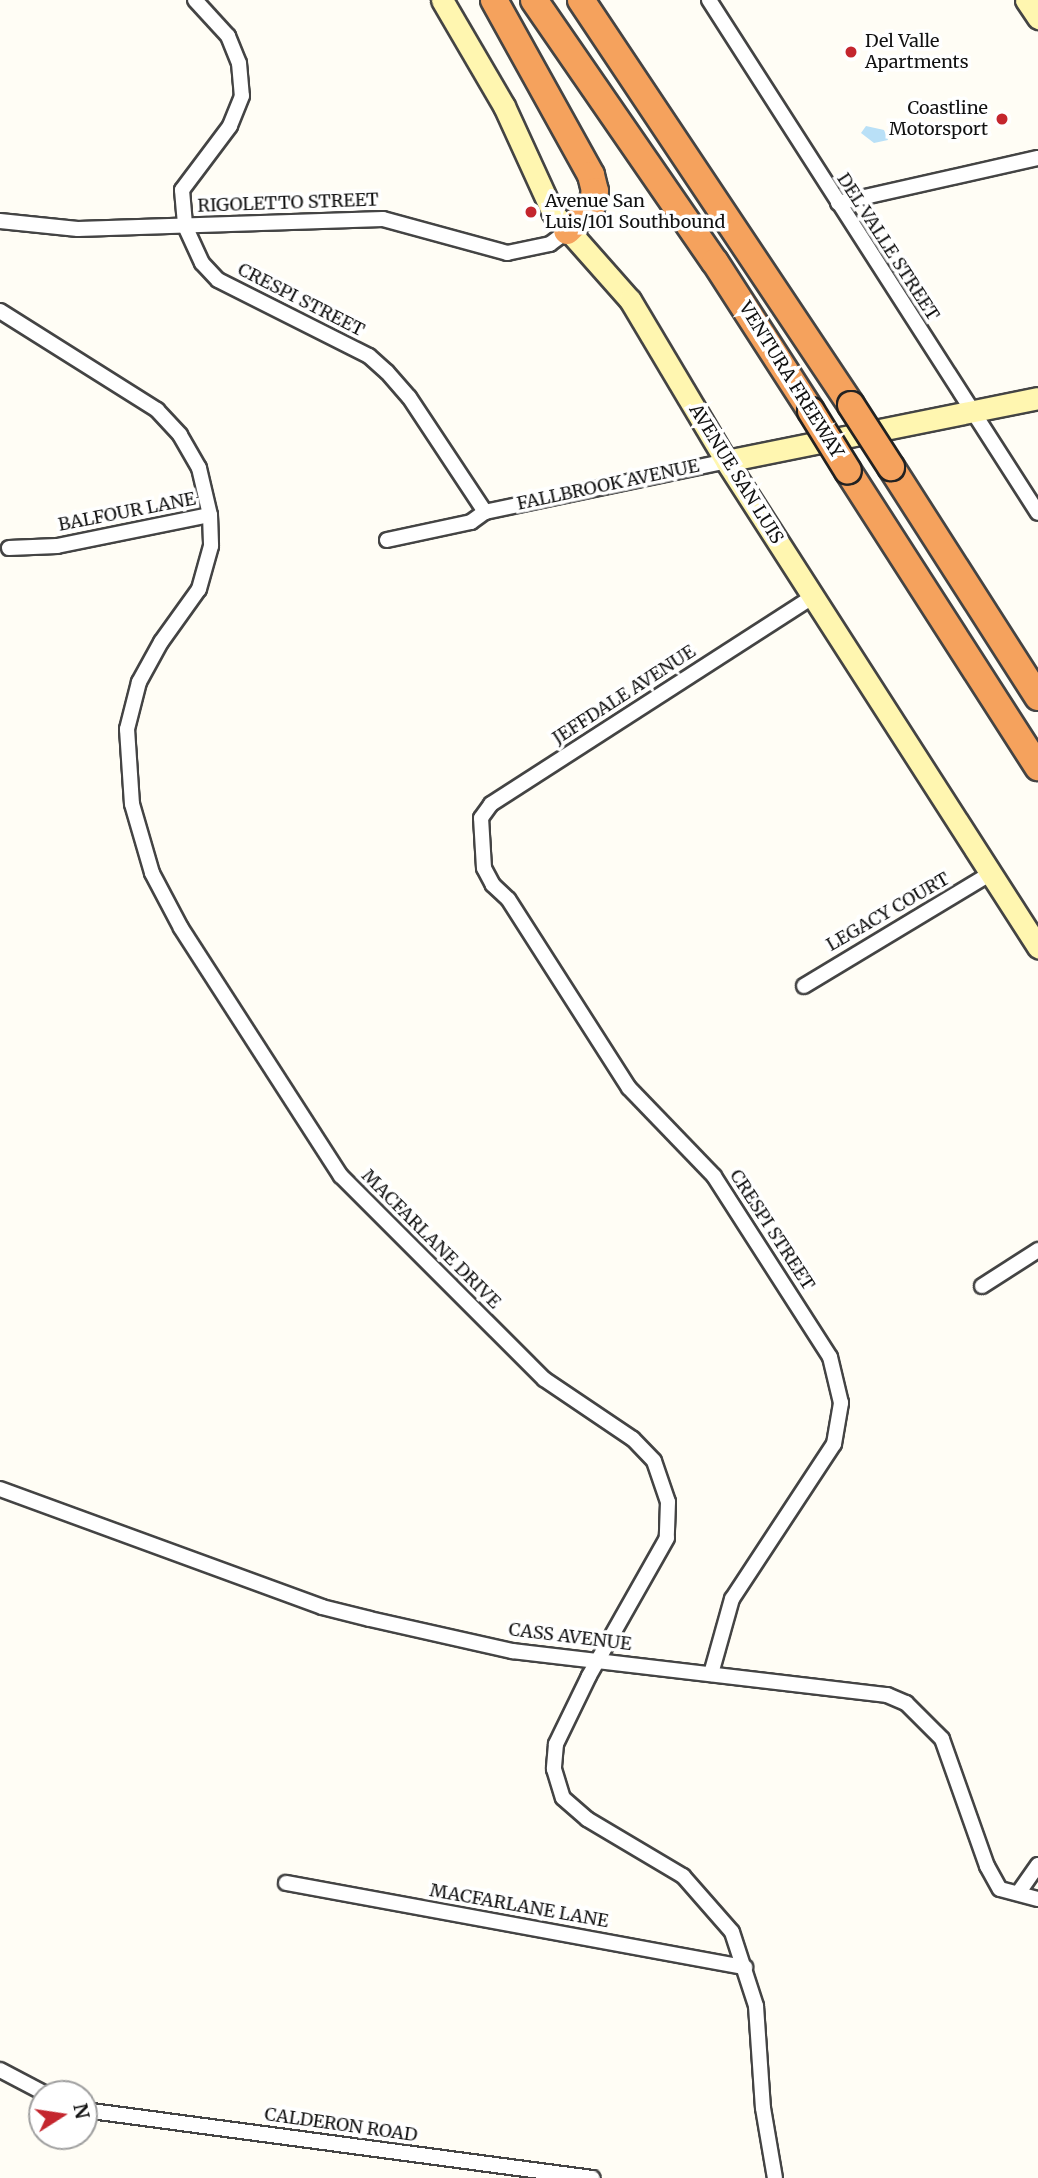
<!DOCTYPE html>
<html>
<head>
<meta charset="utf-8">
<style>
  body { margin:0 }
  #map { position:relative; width:1038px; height:2178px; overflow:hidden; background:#fffdf5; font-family:Merriweather,serif }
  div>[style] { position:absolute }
  .water>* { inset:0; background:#b9e0f7 }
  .roads { filter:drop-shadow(2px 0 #444) drop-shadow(-2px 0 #444) drop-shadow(0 2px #444) drop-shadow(0 -2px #444) }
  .street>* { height:14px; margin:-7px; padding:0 7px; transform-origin:7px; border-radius:7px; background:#fff }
  .secondary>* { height:21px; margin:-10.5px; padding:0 10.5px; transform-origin:10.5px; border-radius:10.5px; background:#fff6b0 }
  .highway>* { height:26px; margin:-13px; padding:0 13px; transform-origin:13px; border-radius:13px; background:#f5a25d }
  .bridges { filter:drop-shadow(2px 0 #222) drop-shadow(-2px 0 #222) drop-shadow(0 2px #222) drop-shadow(0 -2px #222) }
  .highway-bridge>* { height:26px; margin:-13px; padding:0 13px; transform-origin:13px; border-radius:13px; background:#f5a25d }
  .dots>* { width:19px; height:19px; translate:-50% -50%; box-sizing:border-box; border:4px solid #fff; border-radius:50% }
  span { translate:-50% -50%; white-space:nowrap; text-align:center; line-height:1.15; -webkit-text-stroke:7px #fff; paint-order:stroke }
  .poi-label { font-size:18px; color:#111 }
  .left { translate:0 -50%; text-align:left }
  .right { translate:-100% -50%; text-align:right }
  .street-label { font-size:18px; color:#111 }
  .north { position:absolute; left:28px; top:2080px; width:70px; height:70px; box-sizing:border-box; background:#fff; border:2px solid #a0a0a0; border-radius:50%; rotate:78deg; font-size:19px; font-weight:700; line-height:28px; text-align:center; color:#111 }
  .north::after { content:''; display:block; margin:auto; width:24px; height:32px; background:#c4262e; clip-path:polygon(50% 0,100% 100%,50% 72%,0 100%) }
</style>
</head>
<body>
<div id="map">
  <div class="water">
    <div style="clip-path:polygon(866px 126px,884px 130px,888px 140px,874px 143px,861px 133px)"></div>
  </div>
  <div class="roads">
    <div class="street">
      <div style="left:195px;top:0;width:49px;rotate:47.5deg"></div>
      <div style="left:228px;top:36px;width:29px;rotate:68deg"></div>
      <div style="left:239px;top:63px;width:33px;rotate:85deg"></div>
      <div style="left:242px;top:96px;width:32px;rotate:112deg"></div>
      <div style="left:230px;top:126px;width:80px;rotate:126.9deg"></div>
      <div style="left:182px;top:190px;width:36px;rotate:85deg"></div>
      <div style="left:185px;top:226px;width:41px;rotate:65.3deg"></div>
      <div style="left:202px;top:263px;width:23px;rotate:47deg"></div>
      <div style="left:218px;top:280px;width:169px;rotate:26.7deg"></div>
      <div style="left:369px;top:356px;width:24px;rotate:42deg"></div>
      <div style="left:387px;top:372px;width:33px;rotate:49deg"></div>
      <div style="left:409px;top:397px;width:138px;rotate:56.5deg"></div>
      <div style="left:709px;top:0;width:609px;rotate:57.33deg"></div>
      <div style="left:838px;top:203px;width:205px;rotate:-12.7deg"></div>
      <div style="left:0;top:221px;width:78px;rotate:5.9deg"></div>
      <div style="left:78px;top:229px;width:305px;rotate:-1.9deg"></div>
      <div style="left:383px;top:219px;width:129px;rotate:15.3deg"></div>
      <div style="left:507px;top:253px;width:44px;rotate:-11.8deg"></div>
      <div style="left:550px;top:244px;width:21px;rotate:-37deg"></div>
      <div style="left:0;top:311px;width:186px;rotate:32.2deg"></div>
      <div style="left:157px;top:410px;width:34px;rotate:47deg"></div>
      <div style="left:180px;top:435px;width:38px;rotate:60deg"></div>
      <div style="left:199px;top:468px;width:48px;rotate:76.8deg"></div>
      <div style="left:210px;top:515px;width:31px;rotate:88deg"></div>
      <div style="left:211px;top:546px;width:45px;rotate:105.6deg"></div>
      <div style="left:199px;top:589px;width:65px;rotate:125.6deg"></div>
      <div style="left:161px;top:642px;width:46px;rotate:118.8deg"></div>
      <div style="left:139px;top:682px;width:49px;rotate:104.3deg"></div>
      <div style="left:127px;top:729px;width:75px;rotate:86.2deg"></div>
      <div style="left:132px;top:804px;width:72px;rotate:73.8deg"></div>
      <div style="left:152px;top:873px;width:62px;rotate:62.2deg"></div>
      <div style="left:181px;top:928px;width:295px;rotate:57.2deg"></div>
      <div style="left:341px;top:1176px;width:287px;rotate:45deg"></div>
      <div style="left:544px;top:1379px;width:107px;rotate:34deg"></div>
      <div style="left:633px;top:1439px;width:30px;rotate:46deg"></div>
      <div style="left:654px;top:1461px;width:43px;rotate:71.1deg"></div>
      <div style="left:668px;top:1502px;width:36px;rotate:92deg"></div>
      <div style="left:667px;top:1538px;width:159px;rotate:119.5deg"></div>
      <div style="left:589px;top:1676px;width:76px;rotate:115.9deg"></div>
      <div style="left:556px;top:1744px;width:25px;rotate:95deg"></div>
      <div style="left:554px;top:1769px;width:30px;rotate:73deg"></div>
      <div style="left:563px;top:1798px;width:32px;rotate:41deg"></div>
      <div style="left:587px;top:1819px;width:112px;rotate:30.7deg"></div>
      <div style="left:683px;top:1876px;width:74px;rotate:48.8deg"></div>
      <div style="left:732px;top:1932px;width:78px;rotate:72deg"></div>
      <div style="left:756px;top:2006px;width:102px;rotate:86.1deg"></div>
      <div style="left:763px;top:2108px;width:71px;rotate:80.3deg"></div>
      <div style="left:387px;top:540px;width:86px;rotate:-12.1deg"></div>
      <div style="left:471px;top:522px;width:17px;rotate:-36deg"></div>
      <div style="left:485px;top:512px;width:246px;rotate:-11.9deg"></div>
      <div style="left:9px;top:548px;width:48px;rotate:-2.4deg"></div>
      <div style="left:57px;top:546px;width:156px;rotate:-11.5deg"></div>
      <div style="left:804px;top:986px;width:218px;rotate:-31.1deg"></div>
      <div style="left:982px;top:1286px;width:67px;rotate:-32.7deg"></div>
      <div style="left:0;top:1489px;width:343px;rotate:20.1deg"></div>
      <div style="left:322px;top:1607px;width:49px;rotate:14deg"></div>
      <div style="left:370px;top:1619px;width:146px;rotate:12.7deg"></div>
      <div style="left:512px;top:1651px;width:378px;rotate:6.7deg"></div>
      <div style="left:887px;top:1695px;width:21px;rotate:23deg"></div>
      <div style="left:906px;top:1703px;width:51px;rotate:45deg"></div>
      <div style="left:942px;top:1739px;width:135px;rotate:70.5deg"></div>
      <div style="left:987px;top:1866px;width:26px;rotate:61deg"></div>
      <div style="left:1000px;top:1889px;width:39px;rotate:15deg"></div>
      <div style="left:711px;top:1674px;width:78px;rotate:-74.4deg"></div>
      <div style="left:732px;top:1599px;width:186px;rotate:-56.7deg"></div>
      <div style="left:834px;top:1444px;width:42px;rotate:-80.3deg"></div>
      <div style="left:841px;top:1403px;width:47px;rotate:-103.4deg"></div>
      <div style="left:830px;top:1357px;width:215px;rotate:-122.7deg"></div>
      <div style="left:714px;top:1176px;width:122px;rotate:-134deg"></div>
      <div style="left:629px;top:1088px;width:224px;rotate:-122.6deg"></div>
      <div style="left:508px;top:899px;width:21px;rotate:-137deg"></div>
      <div style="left:493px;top:885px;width:19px;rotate:-118deg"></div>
      <div style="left:484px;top:868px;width:50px;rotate:-93.4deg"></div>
      <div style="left:481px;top:818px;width:17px;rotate:-54deg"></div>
      <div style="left:491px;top:804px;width:382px;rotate:-32.8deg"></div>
      <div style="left:286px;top:1883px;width:467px;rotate:10.4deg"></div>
      <div style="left:1019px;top:1892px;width:33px;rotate:-55deg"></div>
      <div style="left:0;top:2070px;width:52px;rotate:27.6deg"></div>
      <div style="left:84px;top:2110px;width:513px;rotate:7.62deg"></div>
    </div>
    <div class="secondary">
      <div style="left:442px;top:0;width:123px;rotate:59.7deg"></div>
      <div style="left:504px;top:106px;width:118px;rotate:65.4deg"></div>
      <div style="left:553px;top:213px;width:116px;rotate:48.5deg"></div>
      <div style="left:630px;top:300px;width:187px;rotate:59.2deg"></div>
      <div style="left:726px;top:461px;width:578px;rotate:57.3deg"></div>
      <div style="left:1026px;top:0;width:22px;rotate:56deg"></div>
      <div style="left:726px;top:461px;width:318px;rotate:-11.4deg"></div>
    </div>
    <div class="highway">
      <div style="left:494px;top:0;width:200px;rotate:61deg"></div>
      <div style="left:591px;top:175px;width:16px;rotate:76deg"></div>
      <div style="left:595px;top:191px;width:17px;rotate:103deg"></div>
      <div style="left:591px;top:208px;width:33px;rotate:136deg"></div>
      <div style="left:534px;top:0;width:318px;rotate:55.4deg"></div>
      <div style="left:715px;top:262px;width:177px;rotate:57.2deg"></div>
      <div style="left:581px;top:0;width:487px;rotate:56.3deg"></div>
      <div style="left:891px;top:467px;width:273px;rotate:57.4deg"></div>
      <div style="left:848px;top:471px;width:352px;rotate:57.3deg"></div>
    </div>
  </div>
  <div class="bridges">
    <div class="highway-bridge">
      <div style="left:851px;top:405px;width:74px;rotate:57.2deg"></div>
      <div style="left:811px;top:411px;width:70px;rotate:58.3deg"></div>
    </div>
  </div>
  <div class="dots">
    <div style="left:851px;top:52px;background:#c4262e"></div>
    <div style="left:1002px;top:119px;background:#c4262e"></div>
    <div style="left:531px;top:212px;background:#c4262e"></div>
  </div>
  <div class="poi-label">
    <span class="left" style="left:865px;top:52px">Del Valle<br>Apartments</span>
    <span class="right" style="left:988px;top:119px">Coastline<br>Motorsport</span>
    <span class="left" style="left:545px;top:212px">Avenue San<br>Luis/101 Southbound</span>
  </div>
  <div class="street-label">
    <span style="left:288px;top:203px;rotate:-2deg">RIGOLETTO STREET</span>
    <span style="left:888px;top:247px;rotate:57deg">DEL VALLE STREET</span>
    <span style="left:301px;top:300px;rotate:27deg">CRESPI STREET</span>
    <span style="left:791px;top:380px;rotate:58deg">VENTURA FREEWAY</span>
    <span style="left:736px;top:474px;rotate:58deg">AVENUE SAN LUIS</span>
    <span style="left:608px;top:485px;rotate:-12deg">FALLBROOK AVENUE</span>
    <span style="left:127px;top:512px;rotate:-11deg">BALFOUR LANE</span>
    <span style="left:624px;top:695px;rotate:-33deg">JEFFDALE AVENUE</span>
    <span style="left:888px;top:912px;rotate:-30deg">LEGACY COURT</span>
    <span style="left:772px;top:1230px;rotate:57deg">CRESPI STREET</span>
    <span style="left:431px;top:1239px;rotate:45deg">MACFARLANE DRIVE</span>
    <span style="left:570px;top:1637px;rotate:7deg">CASS AVENUE</span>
    <span style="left:519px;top:1906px;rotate:10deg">MACFARLANE LANE</span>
    <span style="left:341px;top:2125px;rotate:8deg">CALDERON ROAD</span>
  </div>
  <div class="north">N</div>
</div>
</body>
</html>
